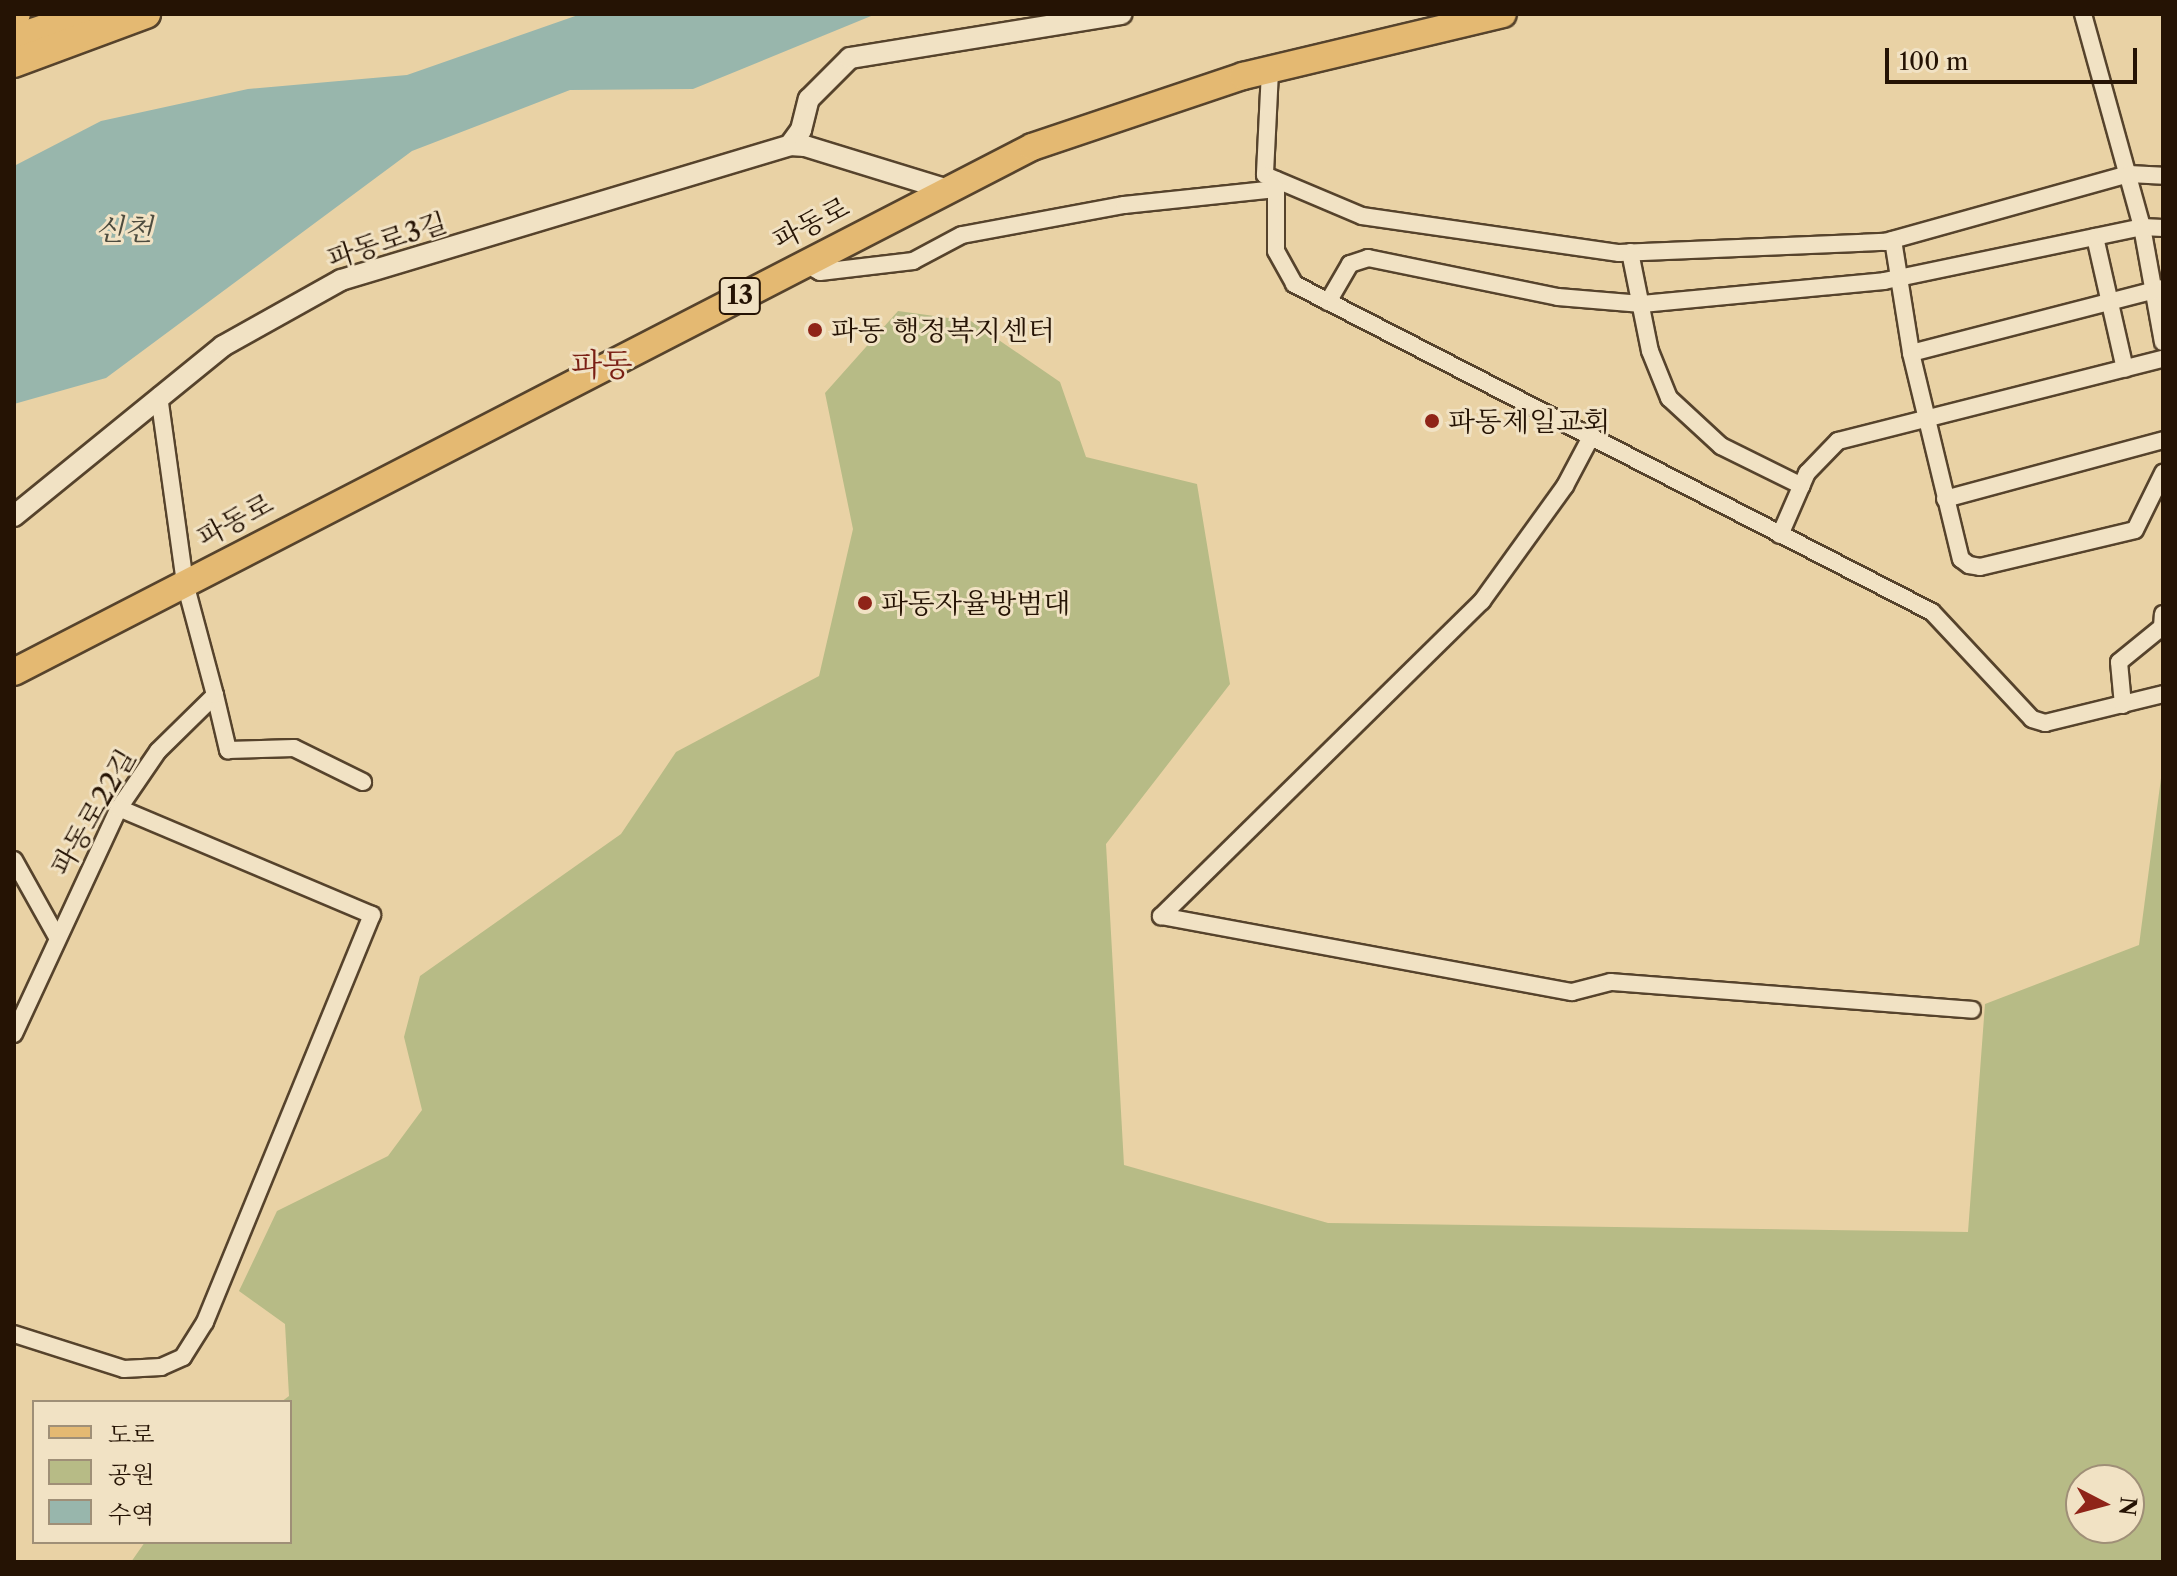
<!DOCTYPE html>
<html>
<head>
<meta charset="utf-8">
<style>
  body { margin:0 }
  #map { position:relative; width:2177px; height:1576px; overflow:hidden; background:#e9d2a5; font-family:"Libre Caslon Text","Noto Serif KR",serif }
  div>[style] { position:absolute }
  .green>* { inset:0; background:#b7bb86 }
  .water>* { inset:0; background:#98b6ac }
  .roads { filter:drop-shadow(2px 0 #56432c) drop-shadow(-2px 0 #56432c) drop-shadow(0 2px #56432c) drop-shadow(0 -2px #56432c) }
  .minor>* { height:16px; margin:-8px; padding:0 8px; transform-origin:8px; border-radius:8px; background:#f1e2c4 }
  .tertiary>* { height:20px; margin:-10px; padding:0 10px; transform-origin:10px; border-radius:10px; background:#f1e2c4 }
  .primary>* { height:26px; margin:-13px; padding:0 13px; transform-origin:13px; border-radius:13px; background:#e4b972 }
  .trunk>* { height:28px; margin:-14px; padding:0 14px; transform-origin:14px; border-radius:14px; background:#e4b972 }
  .dots>* { width:22px; height:22px; translate:-50% -50%; box-sizing:border-box; border:4px solid #f1e2c4; border-radius:50% }
  span { translate:-50% -50%; white-space:nowrap; text-align:center; line-height:1.15; -webkit-text-stroke:6px #f1e2c4; paint-order:stroke }
  .shield-label span { padding:2px 6px; background:#f1e2c4; border:2px solid; border-radius:6px; -webkit-text-stroke-width:0 }
  .shield-label { font-size:26px; color:#251304; font-weight:700 }
  .street-label { font-size:28px; color:#251304 }
  .poi-label { font-size:28px; color:#251304 }
  .left { translate:0 -50%; text-align:left }
  .water-label { font-size:30px; color:#4d4c3f; font-style:italic }
  .quarter-label { font-size:32px; color:#7a1f14 }
  .frame { position:absolute; inset:0; border:16px solid #251304; pointer-events:none }
  .legend { position:absolute; left:32px; top:1400px; width:260px; height:144px; box-sizing:border-box; background:#f1e2c4; border:2px solid #9f8f77; margin:0; padding:10px 14px; list-style:none; font-size:24px; color:#251304 }
  .legend li { display:flex; align-items:center; gap:16px; height:40px }
  .legend b { width:40px; border:2px solid #9f8f77 }
  .north { position:absolute; left:2065px; top:1464px; width:80px; height:80px; box-sizing:border-box; background:#f1e2c4; border:2px solid #9f8f77; border-radius:50%; rotate:96deg; font-size:22px; font-weight:700; line-height:32px; text-align:center; color:#251304 }
  .north::after { content:''; display:block; margin:auto; width:28px; height:36px; background:#8f2418; clip-path:polygon(50% 0,100% 100%,50% 72%,0 100%) }
  .scale { position:absolute; left:1885px; top:48px; width:252px; height:36px; box-sizing:border-box; border:4px solid #251304; border-top:0; padding-left:10px; font-size:24px; line-height:28px; white-space:nowrap; color:#251304; -webkit-text-stroke:6px #f1e2c4; paint-order:stroke }
</style>
</head>
<body>
<div id="map">
  <div class="green">
    <div style="clip-path:polygon(evenodd,898px 311px,971px 321px,1060px 382px,1086px 457px,1197px 484px,1230px 684px,1106px 844px,1124px 1165px,1328px 1223px,1968px 1232px,1985px 1004px,2139px 945px,2163px 763px,2163px 1562px,131px 1562px,145px 1542px,290px 1542px,290px 1402px,281px 1402px,289px 1396px,285px 1324px,239px 1291px,277px 1211px,388px 1156px,422px 1110px,404px 1037px,420px 976px,621px 834px,676px 752px,819px 676px,853px 529px,825px 393px,898px 311px,2081px 1480px,2129px 1480px,2129px 1528px,2081px 1528px,2081px 1480px)"></div>
  </div>
  <div class="water">
    <div style="clip-path:polygon(581px 14px,876px 14px,693px 89px,570px 90px,412px 151px,106px 378px,14px 404px,14px 166px,101px 121px,248px 89px,407px 75px)"></div>
  </div>
  <div class="roads">
    <div class="minor">
      <div style="left:2083px;top:14px;width:221px;rotate:74.5deg"></div>
      <div style="left:2142px;top:227px;width:117px;rotate:79.7deg"></div>
      <div style="left:1270px;top:71px;width:104px;rotate:92.8deg"></div>
      <div style="left:1265px;top:175px;width:105px;rotate:22.9deg"></div>
      <div style="left:1362px;top:216px;width:260px;rotate:8.2deg"></div>
      <div style="left:1619px;top:253px;width:266px;rotate:-2.4deg"></div>
      <div style="left:1885px;top:242px;width:253px;rotate:-15.6deg"></div>
      <div style="left:2129px;top:174px;width:34px;rotate:3deg"></div>
      <div style="left:1276px;top:180px;width:71px;rotate:90deg"></div>
      <div style="left:1276px;top:251px;width:38px;rotate:61deg"></div>
      <div style="left:1294px;top:284px;width:717px;rotate:27.21deg"></div>
      <div style="left:1932px;top:612px;width:146px;rotate:46.9deg"></div>
      <div style="left:2032px;top:719px;width:14px;rotate:17deg"></div>
      <div style="left:2045px;top:723px;width:122px;rotate:-13.8deg"></div>
      <div style="left:2095px;top:237px;width:135px;rotate:77.2deg"></div>
      <div style="left:1893px;top:240px;width:114px;rotate:80.9deg"></div>
      <div style="left:1630px;top:252px;width:101px;rotate:78.6deg"></div>
      <div style="left:1650px;top:351px;width:51px;rotate:68deg"></div>
      <div style="left:1669px;top:398px;width:71px;rotate:42.7deg"></div>
      <div style="left:1721px;top:446px;width:90px;rotate:26.3deg"></div>
      <div style="left:804px;top:263px;width:18px;rotate:29deg"></div>
      <div style="left:820px;top:272px;width:94px;rotate:-6.7deg"></div>
      <div style="left:913px;top:261px;width:55px;rotate:-28deg"></div>
      <div style="left:962px;top:235px;width:165px;rotate:-10.5deg"></div>
      <div style="left:1124px;top:205px;width:153px;rotate:-6deg"></div>
      <div style="left:2163px;top:288px;width:260px;rotate:165.5deg"></div>
      <div style="left:1911px;top:353px;width:212px;rotate:76.4deg"></div>
      <div style="left:1961px;top:559px;width:10px;rotate:37deg"></div>
      <div style="left:1969px;top:565px;width:11px;rotate:10deg"></div>
      <div style="left:1980px;top:567px;width:159px;rotate:-13.4deg"></div>
      <div style="left:2135px;top:530px;width:64px;rotate:-63.8deg"></div>
      <div style="left:1328px;top:302px;width:44px;rotate:-59.9deg"></div>
      <div style="left:1350px;top:264px;width:19px;rotate:-18deg"></div>
      <div style="left:1368px;top:258px;width:194px;rotate:11.6deg"></div>
      <div style="left:1558px;top:297px;width:84px;rotate:4.8deg"></div>
      <div style="left:1642px;top:304px;width:243px;rotate:-5.4deg"></div>
      <div style="left:1884px;top:281px;width:264px;rotate:-11.8deg"></div>
      <div style="left:2142px;top:227px;width:21px;rotate:3deg"></div>
      <div style="left:1592px;top:435px;width:58px;rotate:117.9deg"></div>
      <div style="left:1565px;top:486px;width:142px;rotate:125.8deg"></div>
      <div style="left:1482px;top:601px;width:450px;rotate:135.5deg"></div>
      <div style="left:1161px;top:916px;width:418px;rotate:10.5deg"></div>
      <div style="left:1572px;top:992px;width:40px;rotate:-14.4deg"></div>
      <div style="left:1611px;top:982px;width:362px;rotate:4.4deg"></div>
      <div style="left:1945px;top:499px;width:226px;rotate:-15.1deg"></div>
      <div style="left:1780px;top:535px;width:68px;rotate:-66.5deg"></div>
      <div style="left:1807px;top:473px;width:45px;rotate:-45.9deg"></div>
      <div style="left:1838px;top:441px;width:335px;rotate:-14.2deg"></div>
      <div style="left:215px;top:695px;width:57px;rotate:76.7deg"></div>
      <div style="left:228px;top:750px;width:66px;rotate:-1.7deg"></div>
      <div style="left:294px;top:748px;width:77px;rotate:26.2deg"></div>
      <div style="left:2123px;top:705px;width:43px;rotate:-95.3deg"></div>
      <div style="left:2119px;top:662px;width:55px;rotate:-39.1deg"></div>
      <div style="left:2162px;top:627px;width:13px;rotate:-86deg"></div>
      <div style="left:14px;top:860px;width:86px;rotate:60.8deg"></div>
      <div style="left:14px;top:1034px;width:249px;rotate:-65.1deg"></div>
      <div style="left:119px;top:808px;width:69px;rotate:-55.6deg"></div>
      <div style="left:158px;top:751px;width:80px;rotate:-44.5deg"></div>
      <div style="left:215px;top:695px;width:116px;rotate:-105deg"></div>
      <div style="left:185px;top:583px;width:189px;rotate:-97.9deg"></div>
      <div style="left:14px;top:1334px;width:115px;rotate:17.7deg"></div>
      <div style="left:124px;top:1369px;width:37px;rotate:-3deg"></div>
      <div style="left:161px;top:1367px;width:24px;rotate:-24deg"></div>
      <div style="left:183px;top:1357px;width:41px;rotate:-57.8deg"></div>
      <div style="left:205px;top:1322px;width:440px;rotate:-67.7deg"></div>
      <div style="left:372px;top:915px;width:275px;rotate:-157.1deg"></div>
    </div>
    <div class="tertiary">
      <div style="left:790px;top:145px;width:19px;rotate:-54deg"></div>
      <div style="left:801px;top:130px;width:32px;rotate:-76deg"></div>
      <div style="left:809px;top:99px;width:58px;rotate:-45deg"></div>
      <div style="left:850px;top:58px;width:275px;rotate:-9.2deg"></div>
      <div style="left:14px;top:516px;width:269px;rotate:-39.1deg"></div>
      <div style="left:223px;top:346px;width:135px;rotate:-29.2deg"></div>
      <div style="left:341px;top:280px;width:469px;rotate:-16.7deg"></div>
      <div style="left:790px;top:145px;width:15px;rotate:4deg"></div>
      <div style="left:805px;top:146px;width:150px;rotate:17.1deg"></div>
    </div>
    <div class="primary">
      <div style="left:14px;top:672px;width:1145px;rotate:-27.28deg"></div>
      <div style="left:1032px;top:147px;width:223px;rotate:-18.6deg"></div>
      <div style="left:1243px;top:76px;width:267px;rotate:-13.4deg"></div>
    </div>
    <div class="trunk">
      <div style="left:14px;top:15px;width:2px;rotate:-27deg"></div>
      <div style="left:14px;top:39px;width:79px;rotate:-18.4deg"></div>
      <div style="left:14px;top:63px;width:141px;rotate:-20.4deg"></div>
    </div>
  </div>
  <div class="dots">
    <div style="left:815px;top:330px;background:#8f2418"></div>
    <div style="left:1432px;top:421px;background:#8f2418"></div>
    <div style="left:865px;top:603px;background:#8f2418"></div>
  </div>
  <div class="shield-label">
    <span style="left:740px;top:296px">13</span>
  </div>
  <div class="street-label">
    <span style="left:811px;top:223px;rotate:-27deg">파동로</span>
    <span style="left:387px;top:240px;rotate:-18deg">파동로3길</span>
    <span style="left:235px;top:520px;rotate:-28deg">파동로</span>
    <span style="left:93px;top:812px;rotate:-60deg">파동로22길</span>
  </div>
  <div class="poi-label">
    <span class="left" style="left:831px;top:330px">파동 행정복지센터</span>
    <span class="left" style="left:1448px;top:421px">파동제일교회</span>
    <span class="left" style="left:881px;top:603px">파동자율방범대</span>
  </div>
  <div class="water-label">
    <span style="left:124px;top:230px">신천</span>
  </div>
  <div class="quarter-label">
    <span style="left:602px;top:365px">파동</span>
  </div>
  <div class="frame"></div>
  <ul class="legend">
  <li><b style="height:10px;background:#e4b972"></b>도로</li>
  <li><b style="height:22px;background:#b7bb86"></b>공원</li>
  <li><b style="height:22px;background:#98b6ac"></b>수역</li>
  </ul>
  <div class="north">N</div>
  <div class="scale">100 m</div>
</div>
</body>
</html>
